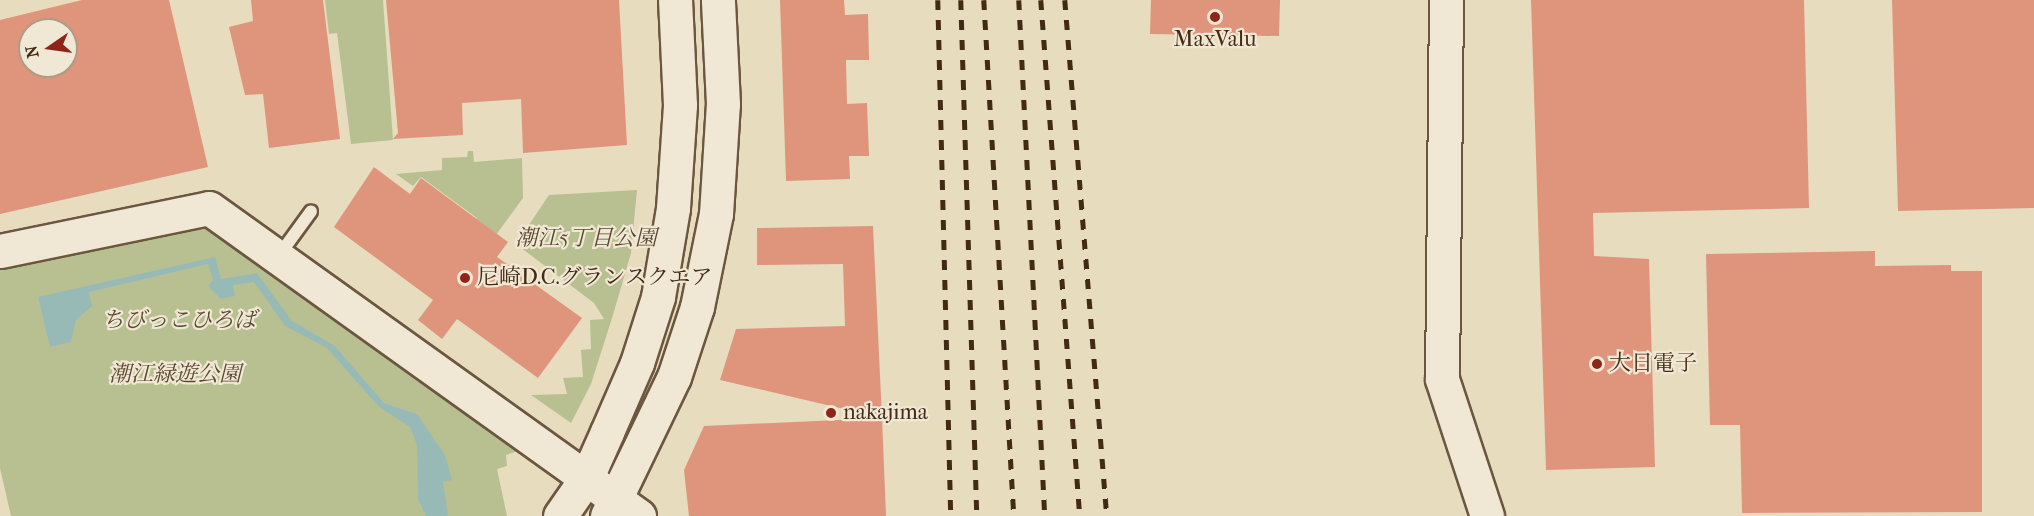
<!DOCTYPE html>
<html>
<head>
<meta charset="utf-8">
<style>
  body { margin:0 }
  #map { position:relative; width:2034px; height:516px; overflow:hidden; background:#e8dcbf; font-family:"IM FELL French Canon","Noto Serif JP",serif }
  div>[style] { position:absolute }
  .green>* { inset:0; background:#b8c091 }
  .water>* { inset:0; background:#98bab7 }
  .building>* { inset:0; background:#df957c }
  .roads { filter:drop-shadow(2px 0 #6c5640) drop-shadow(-2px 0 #6c5640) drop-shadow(0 2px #6c5640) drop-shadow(0 -2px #6c5640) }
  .lane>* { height:12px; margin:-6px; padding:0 6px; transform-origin:6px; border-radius:6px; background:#f0e8d5 }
  .secondary>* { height:33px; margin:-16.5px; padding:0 16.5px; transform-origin:16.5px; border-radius:16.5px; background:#f0e8d5 }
  .rail>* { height:4.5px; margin-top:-2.25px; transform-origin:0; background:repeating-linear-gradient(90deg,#432a15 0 10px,transparent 0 20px) }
  .dots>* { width:16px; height:16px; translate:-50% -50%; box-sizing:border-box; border:3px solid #f0e8d5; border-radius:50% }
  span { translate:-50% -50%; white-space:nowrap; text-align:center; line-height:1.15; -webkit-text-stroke:4.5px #f0e8d5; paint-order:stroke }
  .poi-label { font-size:22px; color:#432a15 }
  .left { translate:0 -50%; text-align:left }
  .park-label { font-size:22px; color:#5a482e; font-style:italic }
  .north { position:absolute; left:18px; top:18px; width:60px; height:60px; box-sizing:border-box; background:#f0e8d5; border:2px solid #ab9c88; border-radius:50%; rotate:257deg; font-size:16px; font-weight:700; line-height:24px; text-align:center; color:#432a15 }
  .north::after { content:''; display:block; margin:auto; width:21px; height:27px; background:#8f2418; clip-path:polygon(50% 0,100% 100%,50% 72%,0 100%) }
</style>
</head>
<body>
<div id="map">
  <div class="green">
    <div style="clip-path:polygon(325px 0,383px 0,393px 140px,351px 144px,337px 33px,329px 34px)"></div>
    <div style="clip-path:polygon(468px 151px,473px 151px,474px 162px,522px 158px,523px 198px,487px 247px,469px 233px,477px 218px,421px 177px,413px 186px,396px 174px,442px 170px,442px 158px,467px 157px)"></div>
    <div style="clip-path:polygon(637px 190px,631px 253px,613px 315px,591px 384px,571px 423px,531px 395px,567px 394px,563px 378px,583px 377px,581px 350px,591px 349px,590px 320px,604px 319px,594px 303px,516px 244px,549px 195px)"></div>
    <div style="clip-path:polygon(203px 227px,218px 231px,521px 450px,506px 455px,507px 466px,497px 469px,507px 516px,11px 516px,0 468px,0 268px)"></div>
  </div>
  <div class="water">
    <div style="clip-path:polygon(215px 257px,221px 279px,257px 273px,292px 321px,335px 346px,384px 403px,417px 414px,445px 455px,452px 480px,443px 482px,448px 516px,426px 516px,418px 499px,417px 445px,410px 427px,378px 406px,327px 348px,285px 326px,254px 282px,233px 285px,235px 296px,221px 299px,208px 286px,213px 280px,208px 264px,89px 292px,92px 306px,76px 320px,71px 342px,50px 347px,38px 297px)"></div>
  </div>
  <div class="building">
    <div style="clip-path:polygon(evenodd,82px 0,169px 0,208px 167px,0 214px,0 20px,82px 0,30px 30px,66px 30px,66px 66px,30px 66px,30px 30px)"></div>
    <div style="clip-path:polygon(251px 0,323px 0,340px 139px,269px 148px,263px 94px,245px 95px,229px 27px,253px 21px)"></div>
    <div style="clip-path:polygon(386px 0,619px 0,627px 145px,523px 153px,521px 99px,462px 103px,463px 135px,393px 139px,398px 133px)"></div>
    <div style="clip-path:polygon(780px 0,844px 0,845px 15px,868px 14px,869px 60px,846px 60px,847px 104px,867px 103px,869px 156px,849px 156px,850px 179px,786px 181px)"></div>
    <div style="clip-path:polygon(1151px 0,1280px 0,1279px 36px,1150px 34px)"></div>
    <div style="clip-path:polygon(1531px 0,1804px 0,1809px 208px,1593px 213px,1594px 256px,1649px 259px,1655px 467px,1546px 470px)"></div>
    <div style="clip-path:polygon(1892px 0,2034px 0,2034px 208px,1898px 211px)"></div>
    <div style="clip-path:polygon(374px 167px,410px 194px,421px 178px,508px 242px,497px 257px,582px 318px,538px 378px,457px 319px,442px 339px,418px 320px,433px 300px,334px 227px)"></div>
    <div style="clip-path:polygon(873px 226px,882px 418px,720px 380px,736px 329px,845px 326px,843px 264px,757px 265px,757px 228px)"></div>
    <div style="clip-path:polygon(1875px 251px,1875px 266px,1951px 265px,1951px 271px,1982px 271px,1982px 512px,1742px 513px,1740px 425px,1710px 425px,1706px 254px)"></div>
    <div style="clip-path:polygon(882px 418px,886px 516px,689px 516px,684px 470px,704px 426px)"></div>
  </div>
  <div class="roads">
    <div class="lane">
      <div style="left:288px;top:243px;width:39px;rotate:-54deg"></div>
    </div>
    <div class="secondary">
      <div style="left:1446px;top:0;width:379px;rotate:90.6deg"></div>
      <div style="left:1442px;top:379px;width:144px;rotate:71.8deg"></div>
      <div style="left:0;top:251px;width:213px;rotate:-11.6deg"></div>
      <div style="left:209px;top:208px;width:529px;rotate:35.61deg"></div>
      <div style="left:560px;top:516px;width:47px;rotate:-55.3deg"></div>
      <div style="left:587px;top:477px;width:49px;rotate:-66deg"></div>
      <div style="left:607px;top:432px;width:75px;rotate:-66.5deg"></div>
      <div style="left:637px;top:363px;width:69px;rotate:-72.3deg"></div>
      <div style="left:658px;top:297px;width:90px;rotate:-80.4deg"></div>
      <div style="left:673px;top:208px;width:103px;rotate:-86.1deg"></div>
      <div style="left:680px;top:105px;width:105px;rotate:-92.7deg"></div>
      <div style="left:607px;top:516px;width:154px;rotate:-64.3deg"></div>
      <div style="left:674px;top:377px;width:74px;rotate:-71.8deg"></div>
      <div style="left:697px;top:307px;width:95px;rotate:-78.5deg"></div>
      <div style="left:716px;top:214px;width:110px;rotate:-86.4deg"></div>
      <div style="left:723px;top:104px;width:104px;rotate:-92.8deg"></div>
    </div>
  </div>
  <div class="rail">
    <div style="left:938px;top:0;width:516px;rotate:88.56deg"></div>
    <div style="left:961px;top:0;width:516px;rotate:88.22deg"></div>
    <div style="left:984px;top:0;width:517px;rotate:86.67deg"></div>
    <div style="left:1019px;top:0;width:517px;rotate:87.12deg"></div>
    <div style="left:1041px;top:0;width:517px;rotate:85.68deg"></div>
    <div style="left:1065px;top:0;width:518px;rotate:85.35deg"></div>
  </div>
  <div class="dots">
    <div style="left:1215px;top:17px;background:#8f2418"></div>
    <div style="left:465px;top:278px;background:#8f2418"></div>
    <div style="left:1597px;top:364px;background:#8f2418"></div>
    <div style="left:831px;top:413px;background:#8f2418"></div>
  </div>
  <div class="poi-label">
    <span style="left:1215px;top:40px">MaxValu</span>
    <span class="left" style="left:477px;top:278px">尼崎D.C.グランスクエア</span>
    <span class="left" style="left:1609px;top:364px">大日電子</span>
    <span class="left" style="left:843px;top:413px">nakajima</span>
  </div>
  <div class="park-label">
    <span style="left:586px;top:239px">潮江5丁目公園</span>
    <span style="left:179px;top:321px">ちびっこひろば</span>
    <span style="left:175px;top:375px">潮江緑遊公園</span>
  </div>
  <div class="north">N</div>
</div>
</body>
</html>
